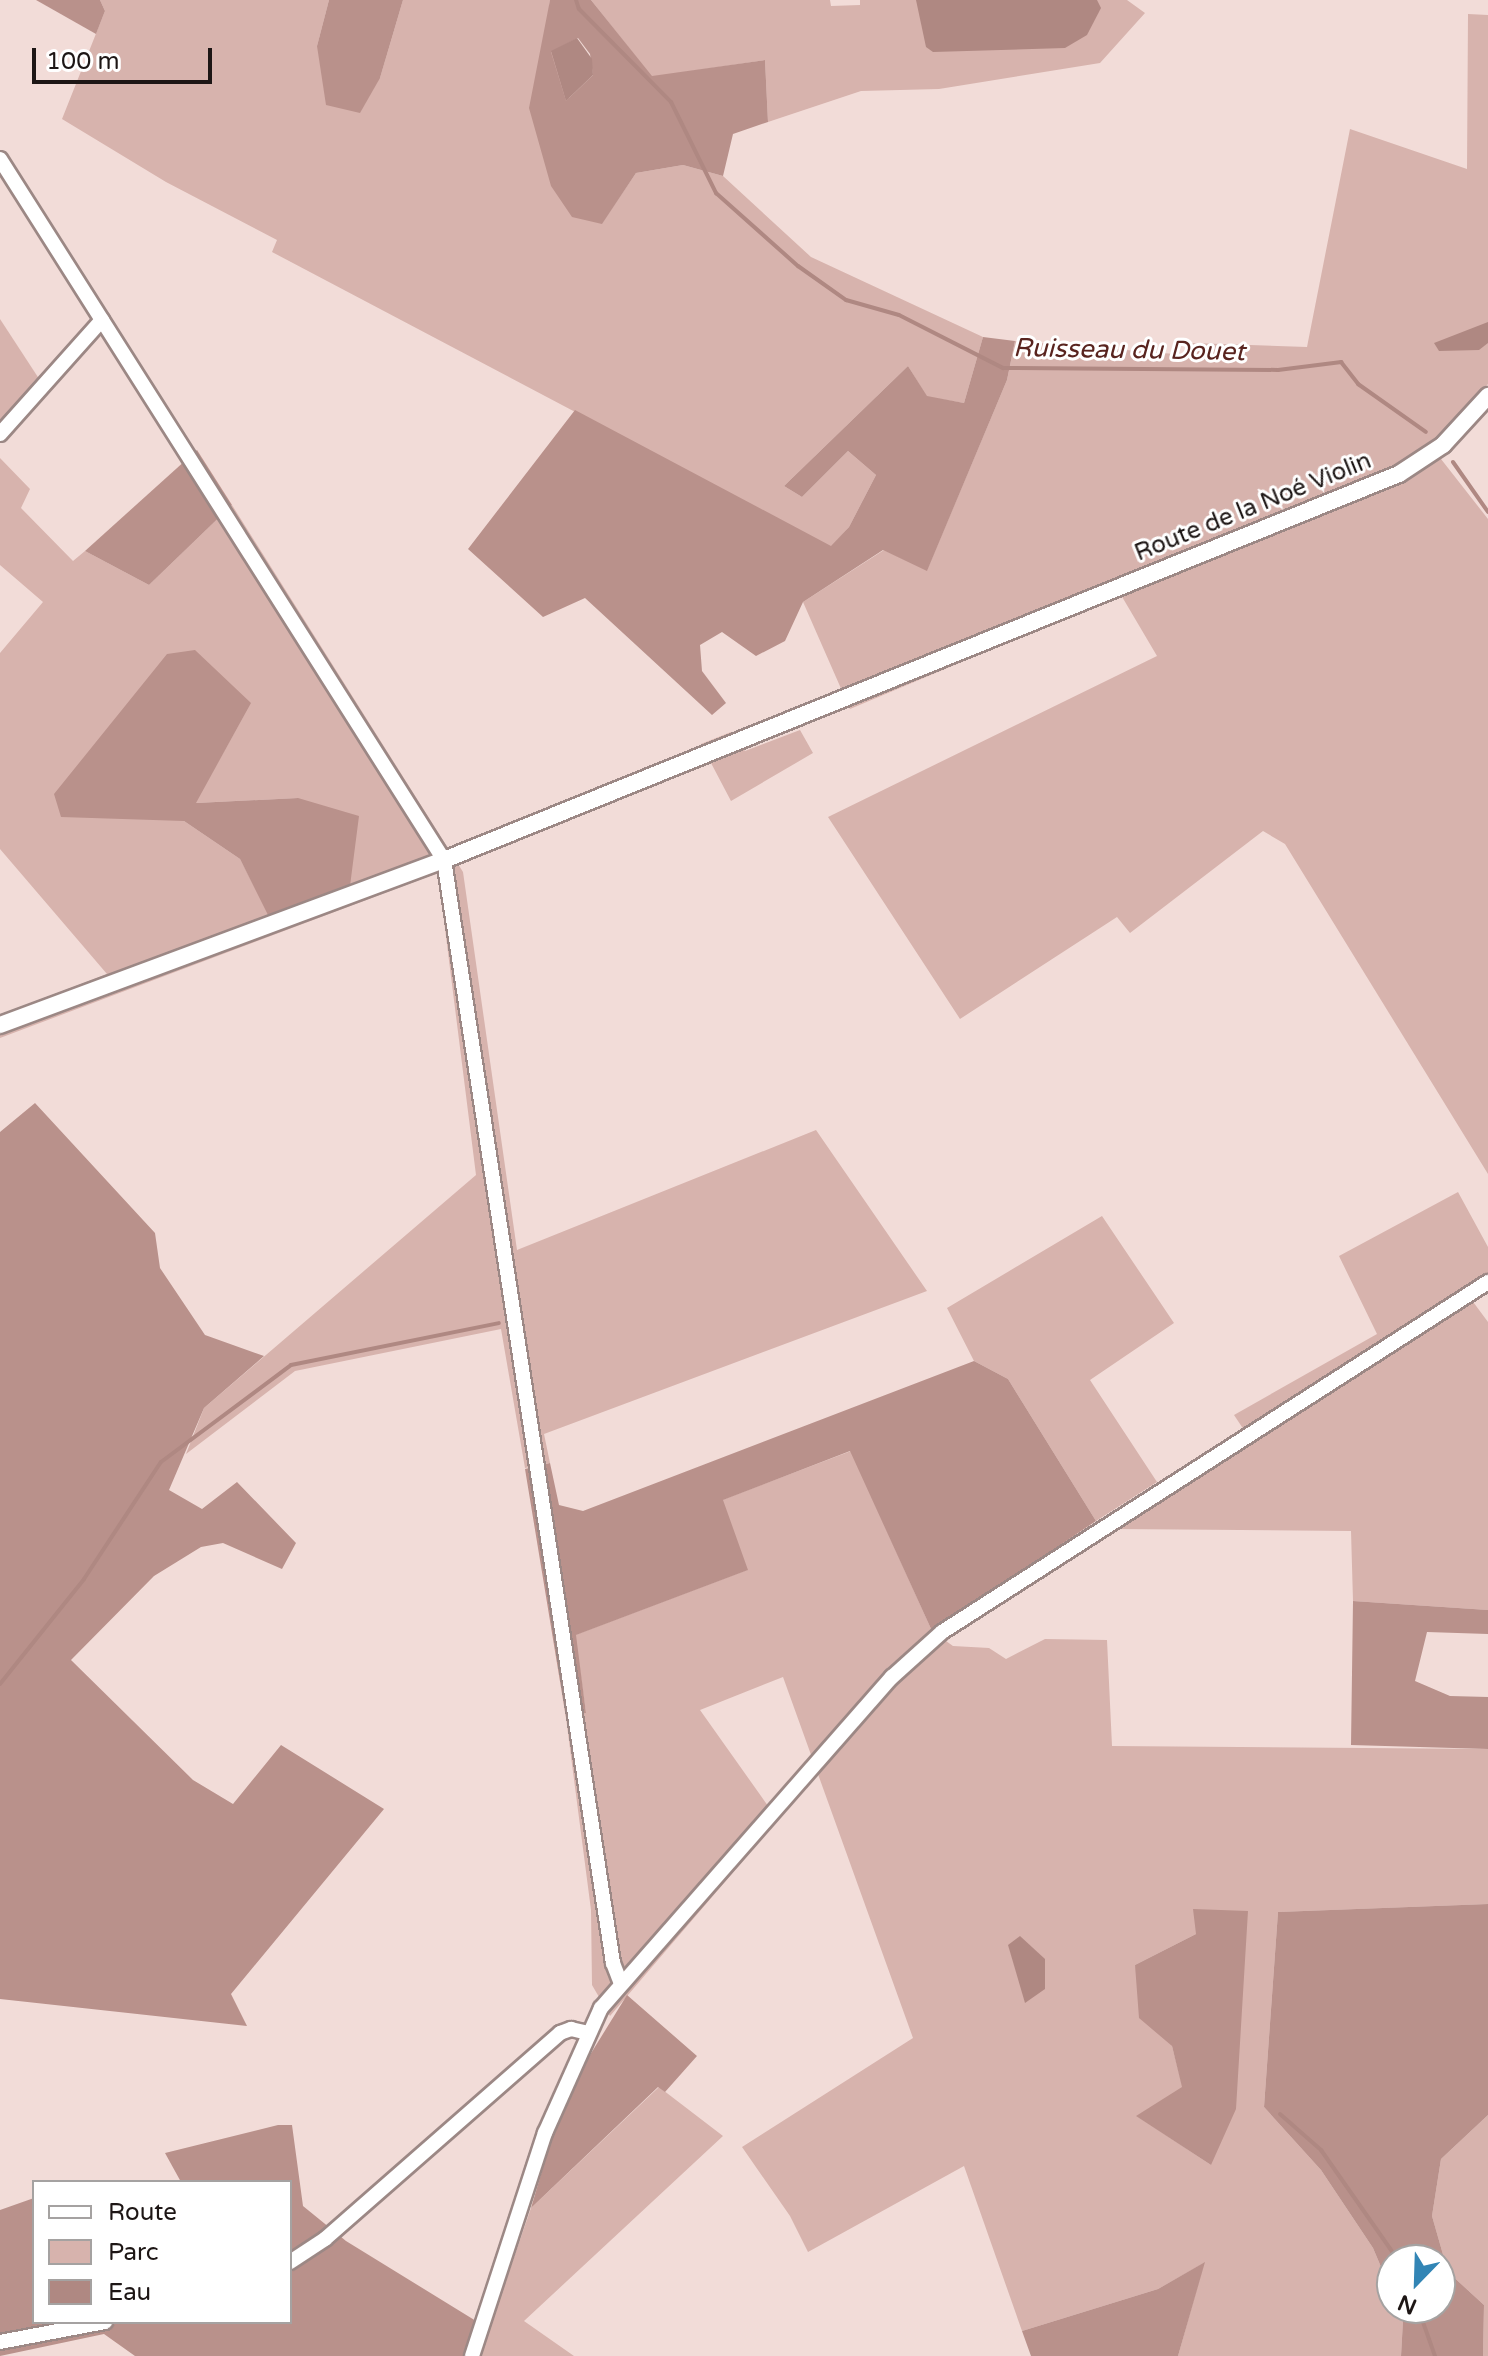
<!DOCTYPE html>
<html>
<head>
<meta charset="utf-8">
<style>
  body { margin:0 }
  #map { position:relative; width:1488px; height:2356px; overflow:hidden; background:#f2dcd8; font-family:"Varela Round",sans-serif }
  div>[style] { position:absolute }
  .green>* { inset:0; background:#d7b3ad }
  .forest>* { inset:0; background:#b9918b }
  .water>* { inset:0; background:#af8882 }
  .stream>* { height:4px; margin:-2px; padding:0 2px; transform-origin:2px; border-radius:2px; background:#af8882 }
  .roads { filter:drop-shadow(2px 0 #9c8885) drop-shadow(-2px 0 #9c8885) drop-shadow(0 2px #9c8885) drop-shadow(0 -2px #9c8885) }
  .minor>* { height:14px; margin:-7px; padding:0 7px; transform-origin:7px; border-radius:7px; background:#fff }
  .tertiary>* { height:16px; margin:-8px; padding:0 8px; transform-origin:8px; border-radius:8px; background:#fff }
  span { translate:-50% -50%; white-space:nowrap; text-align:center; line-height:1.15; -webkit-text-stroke:6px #fff; paint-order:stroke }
  .street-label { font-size:24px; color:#1d1615 }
  .water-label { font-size:26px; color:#59241f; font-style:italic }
  .legend { position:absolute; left:32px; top:2180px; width:260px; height:144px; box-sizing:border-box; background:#fff; border:2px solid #a5a2a1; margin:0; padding:10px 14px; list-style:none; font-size:24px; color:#1d1615 }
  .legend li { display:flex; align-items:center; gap:16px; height:40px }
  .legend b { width:40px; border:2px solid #a5a2a1 }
  .north { position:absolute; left:1376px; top:2244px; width:80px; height:80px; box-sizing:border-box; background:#fff; border:2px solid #a5a2a1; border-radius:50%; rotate:203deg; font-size:22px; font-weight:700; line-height:32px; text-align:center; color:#1d1615 }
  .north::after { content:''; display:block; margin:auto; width:28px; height:36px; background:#3285b5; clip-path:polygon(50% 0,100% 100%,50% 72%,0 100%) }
  .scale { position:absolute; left:32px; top:48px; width:180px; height:36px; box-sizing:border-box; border:4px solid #1d1615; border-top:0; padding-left:10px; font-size:24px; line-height:28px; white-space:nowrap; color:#1d1615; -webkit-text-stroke:6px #fff; paint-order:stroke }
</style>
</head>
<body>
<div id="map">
  <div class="green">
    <div style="clip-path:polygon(100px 0,329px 0,317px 46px,380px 78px,403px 0,550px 0,548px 18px,602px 223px,636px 173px,683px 165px,723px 176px,811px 257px,983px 337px,964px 403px,927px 397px,908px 366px,784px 486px,802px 497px,848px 451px,876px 475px,849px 527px,831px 547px,272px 252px,277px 240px,166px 182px,62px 119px,105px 11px)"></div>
    <div style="clip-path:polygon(591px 0,830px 0,831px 6px,860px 5px,860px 0,1127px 0,1145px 13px,1100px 63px,939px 89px,861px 91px,768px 122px,765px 60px,652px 77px)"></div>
    <div style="clip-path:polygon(1468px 14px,1488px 15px,1488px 384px,1430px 445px,1488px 519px,1488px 1174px,1285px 844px,1263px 831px,1130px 933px,1117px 917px,960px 1019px,828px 817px,1157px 656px,1121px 595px,850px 709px,803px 602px,884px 550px,927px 570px,1007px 380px,1015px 341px,1187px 355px,1191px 343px,1307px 347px,1350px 129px,1467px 169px)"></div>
    <div style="clip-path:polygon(0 319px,47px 391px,0 441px)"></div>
    <div style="clip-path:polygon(evenodd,0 458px,30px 489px,21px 508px,73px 561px,85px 551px,149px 585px,232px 505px,463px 872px,517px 1250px,816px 1130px,927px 1291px,544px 1434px,550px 1463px,525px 1468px,501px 1329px,295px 1371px,186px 1454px,204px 1408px,476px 1175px,438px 873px,0 1038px,0 1015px,107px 974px,0 849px,0 653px,43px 602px,0 565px,0 458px,251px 703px,195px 803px,298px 798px,270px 916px,240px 859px,184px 821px,251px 703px)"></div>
    <div style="clip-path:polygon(800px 730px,813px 753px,731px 801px,701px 744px,731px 732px,745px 751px)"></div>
    <div style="clip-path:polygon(1458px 1192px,1488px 1247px,1488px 1277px,1465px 1291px,1488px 1322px,1488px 1610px,1353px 1601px,1351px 1531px,1114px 1529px,1252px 1442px,1234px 1415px,1377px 1334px,1339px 1256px)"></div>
    <div style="clip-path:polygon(1102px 1216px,1174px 1323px,1090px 1380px,1157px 1482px,1096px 1521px,1008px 1379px,974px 1361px,947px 1308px)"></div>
    <div style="clip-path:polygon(evenodd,851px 1451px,932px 1631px,953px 1646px,989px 1648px,1006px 1659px,1045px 1639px,1107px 1640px,1112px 1746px,1488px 1749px,1488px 1904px,1278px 1912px,1264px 2107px,1321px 2170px,1373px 2248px,1392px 2293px,1392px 2308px,1398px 2308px,1403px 2320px,1401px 2356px,1178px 2356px,1204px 2263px,1158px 2289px,1022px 2331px,964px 2166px,808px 2252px,790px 2216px,742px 2147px,913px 2038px,783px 1677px,700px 1710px,778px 1820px,610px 2016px,592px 1985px,591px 1910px,566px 1718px,586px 1713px,575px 1635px,747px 1570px,722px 1500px,851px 1451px,1196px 1934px,1211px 2165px,1137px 2116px,1183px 2088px,1172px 2046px,1135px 1965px,1196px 1934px)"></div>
    <div style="clip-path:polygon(659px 2087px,723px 2136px,524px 2321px,574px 2356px,480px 2356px,531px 2208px)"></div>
    <div style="clip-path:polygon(1488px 2115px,1488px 2356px,1483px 2356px,1484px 2305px,1448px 2272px,1432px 2216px,1441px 2159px)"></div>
  </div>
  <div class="forest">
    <div style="clip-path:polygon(36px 0,100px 0,105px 11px,96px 34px)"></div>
    <div style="clip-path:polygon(329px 0,403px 0,380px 78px,360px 113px,326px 105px,317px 46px)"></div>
    <div style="clip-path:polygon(evenodd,550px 0,591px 0,652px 76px,765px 60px,768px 122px,733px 134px,723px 176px,683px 165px,636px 173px,602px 224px,572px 217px,551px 186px,529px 108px,550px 0,578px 38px,590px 54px,593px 75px,566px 101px,551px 52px,578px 38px)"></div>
    <div style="clip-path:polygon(983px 337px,1015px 341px,1007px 380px,927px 571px,883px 550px,803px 602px,785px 641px,756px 656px,722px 632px,700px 645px,702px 671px,726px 703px,712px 715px,585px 598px,543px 617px,468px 549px,575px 410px,831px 546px,849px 527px,876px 475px,848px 451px,802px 497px,784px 486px,908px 366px,927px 396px,964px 403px)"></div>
    <div style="clip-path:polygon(197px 450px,232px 505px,149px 585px,85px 551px)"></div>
    <div style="clip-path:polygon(195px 650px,251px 703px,196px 803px,298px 798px,359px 816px,350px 886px,269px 917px,240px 859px,184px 821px,61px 817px,54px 794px,167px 654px)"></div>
    <div style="clip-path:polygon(35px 1103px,155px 1233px,160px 1268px,205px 1335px,264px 1356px,204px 1408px,169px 1490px,202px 1509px,237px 1482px,296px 1543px,282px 1569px,223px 1543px,201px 1547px,154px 1576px,71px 1660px,193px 1780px,233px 1804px,281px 1745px,384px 1809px,231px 1994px,247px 2026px,0 1999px,0 1132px)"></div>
    <div style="clip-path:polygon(974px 1361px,1008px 1379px,1096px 1521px,932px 1631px,850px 1451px,723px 1500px,748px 1570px,576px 1635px,586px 1713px,566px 1718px,525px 1469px,550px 1463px,559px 1505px,583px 1511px)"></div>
    <div style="clip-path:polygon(1353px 1601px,1488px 1610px,1488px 1634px,1427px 1632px,1415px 1681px,1450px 1696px,1488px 1697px,1488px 1749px,1351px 1745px)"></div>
    <div style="clip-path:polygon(1488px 1904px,1488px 2115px,1441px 2159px,1432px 2216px,1448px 2272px,1484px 2305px,1483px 2356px,1401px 2356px,1403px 2320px,1398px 2308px,1440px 2308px,1440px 2260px,1392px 2260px,1392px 2293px,1373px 2248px,1321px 2170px,1264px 2107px,1278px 1912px)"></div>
    <div style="clip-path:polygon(1193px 1909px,1248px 1911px,1236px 2109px,1211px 2165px,1136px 2116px,1182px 2087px,1172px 2046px,1139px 2018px,1135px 1965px,1196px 1934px)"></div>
    <div style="clip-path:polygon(627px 1995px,697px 2056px,665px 2092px,658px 2087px,531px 2208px,564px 2097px)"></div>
    <div style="clip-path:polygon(278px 2125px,292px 2125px,303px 2206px,346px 2241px,489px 2329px,480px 2356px,135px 2356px,104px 2334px,0 2356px,0 2210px,34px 2198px,34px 2322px,290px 2322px,290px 2182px,181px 2182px,165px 2153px)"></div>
    <div style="clip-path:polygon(1205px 2262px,1178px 2356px,1031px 2356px,1022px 2331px,1158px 2289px)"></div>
  </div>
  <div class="water">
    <div style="clip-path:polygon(916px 0,1097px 0,1101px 8px,1087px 35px,1065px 48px,933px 52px,926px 47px)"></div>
    <div style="clip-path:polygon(577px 38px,592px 59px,593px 75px,566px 101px,551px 51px)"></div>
    <div style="clip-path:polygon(1488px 322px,1488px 343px,1479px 350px,1439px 351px,1434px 343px)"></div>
    <div style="clip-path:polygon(1020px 1936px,1045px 1959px,1045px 1989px,1025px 2003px,1008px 1945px)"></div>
  </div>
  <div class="stream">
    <div style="left:576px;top:0;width:9px;rotate:72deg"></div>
    <div style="left:579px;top:9px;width:131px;rotate:45.3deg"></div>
    <div style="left:671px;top:102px;width:102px;rotate:63.7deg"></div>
    <div style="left:716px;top:193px;width:110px;rotate:41.7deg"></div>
    <div style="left:798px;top:266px;width:59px;rotate:35.3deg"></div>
    <div style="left:846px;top:300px;width:55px;rotate:15.8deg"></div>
    <div style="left:899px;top:315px;width:117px;rotate:27deg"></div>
    <div style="left:1003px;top:368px;width:275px;rotate:0.4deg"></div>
    <div style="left:1278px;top:370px;width:64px;rotate:-7.2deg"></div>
    <div style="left:1341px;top:362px;width:28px;rotate:52deg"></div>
    <div style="left:1358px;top:384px;width:83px;rotate:35.2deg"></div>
    <div style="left:1453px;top:462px;width:61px;rotate:55deg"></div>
    <div style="left:0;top:1684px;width:134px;rotate:-51.3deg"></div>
    <div style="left:84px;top:1579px;width:140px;rotate:-56.7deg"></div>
    <div style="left:161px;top:1462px;width:162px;rotate:-36.7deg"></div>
    <div style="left:291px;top:1365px;width:212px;rotate:-11.4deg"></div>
    <div style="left:1280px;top:2114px;width:55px;rotate:41.3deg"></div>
    <div style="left:1321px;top:2150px;width:134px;rotate:55deg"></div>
    <div style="left:1418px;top:2308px;width:51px;rotate:70.5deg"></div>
  </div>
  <div class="roads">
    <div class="minor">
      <div style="left:0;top:159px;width:830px;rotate:57.65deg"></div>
      <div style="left:444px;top:860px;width:1116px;rotate:81.29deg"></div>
      <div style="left:613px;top:1963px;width:19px;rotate:69deg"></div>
      <div style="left:0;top:434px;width:153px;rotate:-48.2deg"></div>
      <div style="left:290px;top:2262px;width:42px;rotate:-33.3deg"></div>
      <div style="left:325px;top:2239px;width:313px;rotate:-41.2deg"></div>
      <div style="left:560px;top:2033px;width:12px;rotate:-20deg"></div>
      <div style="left:571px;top:2029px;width:17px;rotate:13deg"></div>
      <div style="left:0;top:2342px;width:107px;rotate:-10.8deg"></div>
      <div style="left:472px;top:2356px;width:235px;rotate:-71.9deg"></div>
      <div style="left:545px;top:2133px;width:137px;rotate:-65.9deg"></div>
      <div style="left:601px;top:2008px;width:441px;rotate:-48.7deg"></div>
      <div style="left:892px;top:1677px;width:67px;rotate:-42deg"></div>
      <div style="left:942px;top:1632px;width:649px;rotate:-32.66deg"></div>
    </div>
    <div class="tertiary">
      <div style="left:0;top:1025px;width:474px;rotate:-20.4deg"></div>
      <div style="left:444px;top:860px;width:1030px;rotate:-22.01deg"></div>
      <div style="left:1399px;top:474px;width:53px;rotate:-33.4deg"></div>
      <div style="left:1443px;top:445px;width:67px;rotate:-47.4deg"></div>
    </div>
  </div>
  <div class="street-label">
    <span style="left:1253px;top:507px;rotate:-22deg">Route de la Noé Violin</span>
  </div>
  <div class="water-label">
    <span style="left:1129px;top:350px;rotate:1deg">Ruisseau du Douet</span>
  </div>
  <ul class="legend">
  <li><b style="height:10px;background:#fff"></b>Route</li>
  <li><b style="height:22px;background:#d7b3ad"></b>Parc</li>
  <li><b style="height:22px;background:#af8882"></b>Eau</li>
  </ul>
  <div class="north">N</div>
  <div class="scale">100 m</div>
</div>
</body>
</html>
